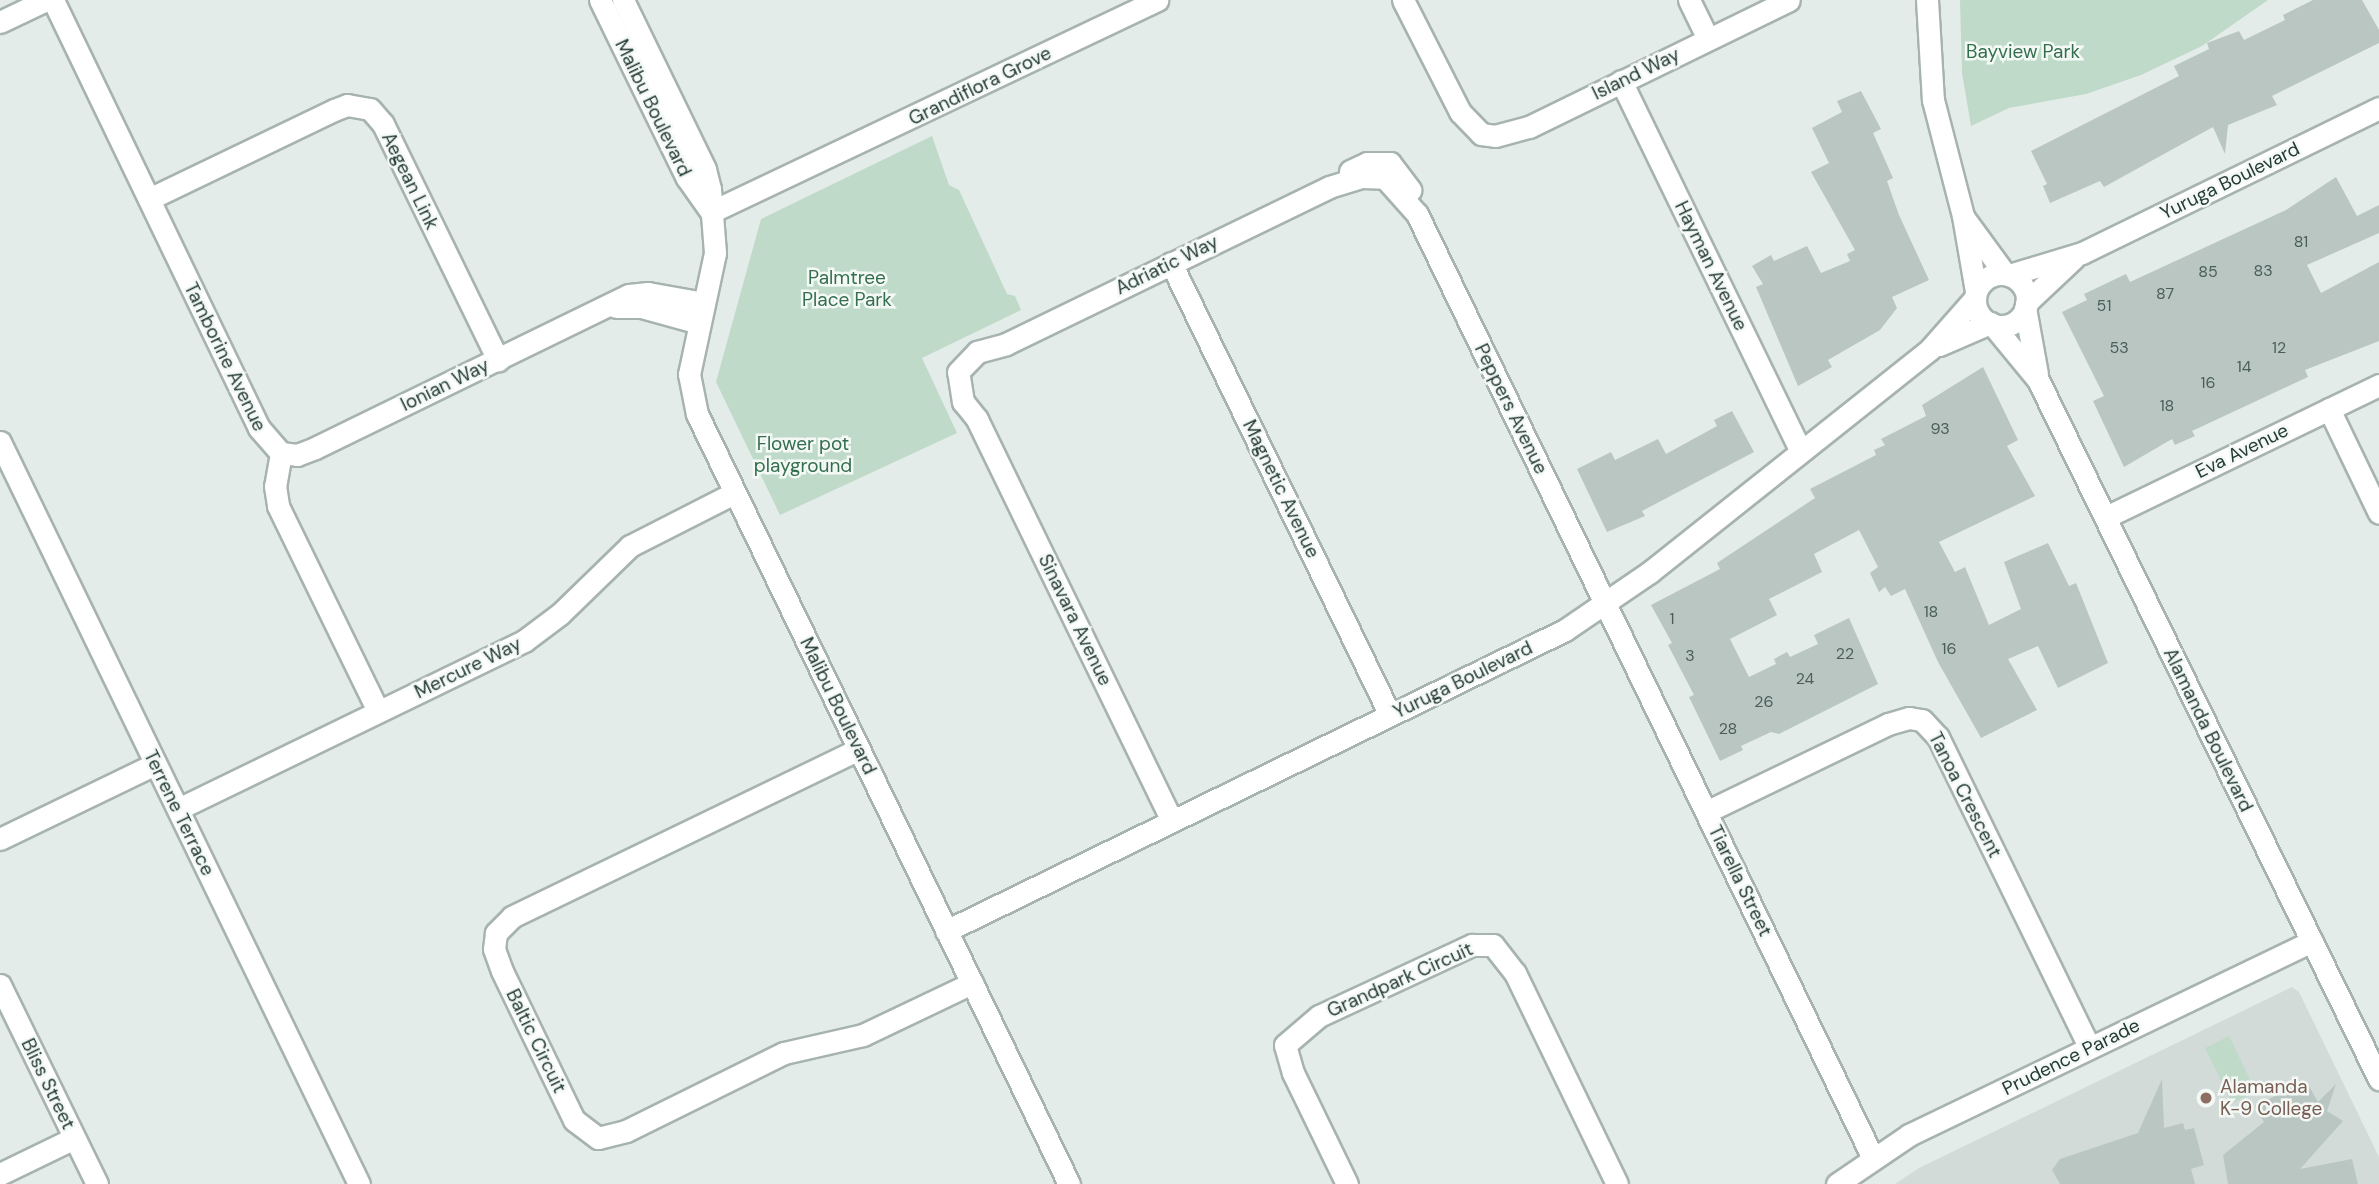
<!DOCTYPE html>
<html>
<head>
<meta charset="utf-8">
<style>
  body { margin:0 }
  #map { position:relative; width:2379px; height:1184px; overflow:hidden; background:#e4ece9; font-family:"DM Sans",sans-serif }
  div>[style] { position:absolute }
  .built>* { inset:0; background:#d2dbd8 }
  .green>* { inset:0; background:#bfdac8 }
  .building>* { inset:0; background:#b9c6c2 }
  .roads { filter:drop-shadow(2px 0 #a7b3b0) drop-shadow(-2px 0 #a7b3b0) drop-shadow(0 2px #a7b3b0) drop-shadow(0 -2px #a7b3b0) }
  .street>* { height:21px; margin:-10.5px; padding:0 10.5px; transform-origin:10.5px; border-radius:10.5px; background:#fff }
  .secondary>* { height:21px; margin:-10.5px; padding:0 10.5px; transform-origin:10.5px; border-radius:10.5px; background:#fff }
  .secondary>.ring { margin:-10.5px; padding:0; box-sizing:content-box; background:none; border:21px solid #fff; border-radius:50% }
  .dots>* { width:19px; height:19px; translate:-50% -50%; box-sizing:border-box; border:4px solid #f4f9f6; border-radius:50% }
  span { translate:-50% -50%; white-space:nowrap; text-align:center; line-height:1.15; -webkit-text-stroke:5px #f4f9f6; paint-order:stroke }
  .number-label { font-size:16px; color:#4a5e5a }
  .number-label span { -webkit-text-stroke-width:0 }
  .park-label { font-size:19px; color:#336e4d }
  .street-label { font-size:19px; color:#253b37 }
  .education-label { font-size:19px; color:#785e54 }
  .left { translate:0 -50%; text-align:left }
</style>
</head>
<body>
<div id="map">
  <div class="built">
    <div style="clip-path:polygon(2292px 987px,2299px 992px,2379px 1157px,2379px 1184px,1895px 1184px,1919px 1168px)"></div>
  </div>
  <div class="green">
    <div style="clip-path:polygon(1960px 0,2268px 0,2202px 46px,2141px 75px,2086px 94px,2009px 108px,1971px 126px,1962px 73px)"></div>
    <div style="clip-path:polygon(932px 136px,949px 185px,959px 190px,1007px 294px,1015px 296px,1021px 310px,922px 358px,957px 433px,780px 515px,716px 382px,761px 219px)"></div>
    <div style="clip-path:polygon(2229px 1036px,2256px 1092px,2232px 1103px,2205px 1048px)"></div>
  </div>
  <div class="building">
    <div style="clip-path:polygon(2313px 0,2362px 0,2379px 30px,2379px 43px,2272px 96px,2277px 105px,2228px 125px,2225px 154px,2213px 127px,2104px 187px,2100px 181px,2050px 203px,2043px 186px,2047px 184px,2031px 151px,2179px 76px,2174px 66px,2209px 49px,2207px 43px,2239px 31px,2244px 40px,2285px 20px,2283px 15px)"></div>
    <div style="clip-path:polygon(1861px 91px,1881px 129px,1873px 133px,1893px 178px,1887px 181px,1899px 215px,1929px 280px,1892px 297px,1897px 308px,1880px 330px,1828px 360px,1832px 367px,1798px 386px,1756px 287px,1763px 284px,1752px 266px,1771px 255px,1774px 261px,1807px 246px,1821px 273px,1850px 261px,1847px 254px,1855px 250px,1811px 172px,1829px 163px,1812px 128px,1842px 112px,1837px 101px)"></div>
    <div style="clip-path:polygon(2336px 177px,2357px 216px,2379px 205px,2379px 233px,2307px 265px,2321px 293px,2379px 262px,2379px 341px,2305px 370px,2308px 377px,2192px 431px,2195px 436px,2175px 445px,2172px 439px,2124px 467px,2093px 401px,2104px 396px,2062px 312px,2087px 300px,2084px 294px,2126px 274px,2130px 282px,2286px 210px)"></div>
    <div style="clip-path:polygon(1983px 367px,2018px 440px,2007px 446px,2035px 496px,1939px 542px,1955px 572px,1965px 567px,1989px 625px,2021px 609px,2004px 562px,2048px 543px,2069px 586px,2076px 583px,2108px 663px,2058px 688px,2038px 646px,2008px 659px,2037px 710px,1981px 738px,1938px 662px,1905px 589px,1891px 596px,1885px 587px,1879px 592px,1870px 573px,1878px 567px,1859px 530px,1814px 554px,1822px 572px,1769px 599px,1777px 615px,1730px 639px,1749px 677px,1776px 664px,1774px 659px,1787px 652px,1790px 657px,1818px 644px,1814px 635px,1849px 618px,1878px 684px,1779px 734px,1771px 732px,1741px 746px,1743px 750px,1720px 761px,1689px 697px,1694px 695px,1668px 645px,1672px 643px,1651px 605px,1720px 569px,1717px 563px,1815px 498px,1810px 489px,1876px 455px,1874px 450px,1885px 445px,1881px 439px,1926px 416px,1922px 405px)"></div>
    <div style="clip-path:polygon(1732px 411px,1754px 452px,1642px 511px,1645px 516px,1607px 532px,1577px 469px,1611px 452px,1615px 460px,1658px 439px,1666px 454px,1717px 426px,1714px 420px)"></div>
    <div style="clip-path:polygon(2162px 1079px,2164px 1128px,2183px 1123px,2185px 1130px,2194px 1128px,2204px 1165px,2191px 1169px,2195px 1184px,2060px 1184px,2052px 1170px,2060px 1159px,2138px 1133px)"></div>
    <div style="clip-path:polygon(2306px 1081px,2318px 1102px,2336px 1084px,2327px 1111px,2343px 1121px,2300px 1169px,2352px 1159px,2358px 1184px,2228px 1184px,2223px 1155px,2264px 1122px,2255px 1106px)"></div>
  </div>
  <div class="roads">
    <div class="street">
      <div style="left:53px;top:0;width:475px;rotate:64.3deg"></div>
      <div style="left:259px;top:428px;width:33px;rotate:49deg"></div>
      <div style="left:281px;top:453px;width:34px;rotate:100deg"></div>
      <div style="left:275px;top:486px;width:20px;rotate:81deg"></div>
      <div style="left:278px;top:506px;width:228px;rotate:64deg"></div>
      <div style="left:1403px;top:0;width:126px;rotate:63deg"></div>
      <div style="left:1460px;top:112px;width:30px;rotate:46deg"></div>
      <div style="left:1481px;top:134px;width:14px;rotate:8deg"></div>
      <div style="left:1495px;top:136px;width:35px;rotate:-15deg"></div>
      <div style="left:1529px;top:127px;width:289px;rotate:-26deg"></div>
      <div style="left:1689px;top:0;width:43px;rotate:64deg"></div>
      <div style="left:0;top:22px;width:51px;rotate:-25.6deg"></div>
      <div style="left:1621px;top:81px;width:411px;rotate:64.1deg"></div>
      <div style="left:1350px;top:171px;width:19px;rotate:-25deg"></div>
      <div style="left:1367px;top:163px;width:23px"></div>
      <div style="left:1390px;top:163px;width:34px;rotate:53deg"></div>
      <div style="left:149px;top:199px;width:205px;rotate:-25.7deg"></div>
      <div style="left:334px;top:110px;width:14px;rotate:-21deg"></div>
      <div style="left:347px;top:105px;width:23px;rotate:10deg"></div>
      <div style="left:370px;top:109px;width:20px;rotate:49deg"></div>
      <div style="left:383px;top:124px;width:263px;rotate:64deg"></div>
      <div style="left:711px;top:212px;width:494px;rotate:-25.4deg"></div>
      <div style="left:1171px;top:263px;width:502px;rotate:64.15deg"></div>
      <div style="left:616px;top:307px;width:25px"></div>
      <div style="left:641px;top:307px;width:60px;rotate:15.4deg"></div>
      <div style="left:2329px;top:409px;width:115px;rotate:64.3deg"></div>
      <div style="left:0;top:442px;width:824px;rotate:64.18deg"></div>
      <div style="left:281px;top:453px;width:16px;rotate:7deg"></div>
      <div style="left:297px;top:455px;width:19px;rotate:-21deg"></div>
      <div style="left:315px;top:448px;width:349px;rotate:-26deg"></div>
      <div style="left:629px;top:295px;width:19px;rotate:-6deg"></div>
      <div style="left:648px;top:293px;width:57px;rotate:10.1deg"></div>
      <div style="left:2106px;top:517px;width:303px;rotate:-25.8deg"></div>
      <div style="left:859px;top:749px;width:386px;rotate:154.2deg"></div>
      <div style="left:512px;top:917px;width:23px;rotate:135deg"></div>
      <div style="left:496px;top:933px;width:16px;rotate:97deg"></div>
      <div style="left:494px;top:949px;width:23px;rotate:70deg"></div>
      <div style="left:502px;top:971px;width:165px;rotate:64.2deg"></div>
      <div style="left:574px;top:1120px;width:30px;rotate:37deg"></div>
      <div style="left:598px;top:1138px;width:29px;rotate:-14deg"></div>
      <div style="left:626px;top:1131px;width:176px;rotate:-26.3deg"></div>
      <div style="left:784px;top:1053px;width:81px;rotate:-12.8deg"></div>
      <div style="left:863px;top:1035px;width:121px;rotate:-25.5deg"></div>
      <div style="left:178px;top:809px;width:385px;rotate:-25.9deg"></div>
      <div style="left:524px;top:641px;width:45px;rotate:-36.9deg"></div>
      <div style="left:560px;top:614px;width:98px;rotate:-44.2deg"></div>
      <div style="left:630px;top:546px;width:117px;rotate:-27deg"></div>
      <div style="left:1706px;top:812px;width:202px;rotate:-25.8deg"></div>
      <div style="left:1888px;top:724px;width:22px;rotate:-16deg"></div>
      <div style="left:1909px;top:718px;width:13px;rotate:9deg"></div>
      <div style="left:1922px;top:720px;width:23px;rotate:47deg"></div>
      <div style="left:1938px;top:737px;width:345px;rotate:64deg"></div>
      <div style="left:1172px;top:821px;width:447px;rotate:-115.9deg"></div>
      <div style="left:977px;top:419px;width:22px;rotate:-129deg"></div>
      <div style="left:963px;top:402px;width:30px;rotate:-99deg"></div>
      <div style="left:958px;top:372px;width:28px;rotate:-46deg"></div>
      <div style="left:977px;top:352px;width:30px;rotate:-15deg"></div>
      <div style="left:1006px;top:344px;width:359px;rotate:-25.9deg"></div>
      <div style="left:1329px;top:187px;width:34px;rotate:-17deg"></div>
      <div style="left:1362px;top:177px;width:23px;rotate:2deg"></div>
      <div style="left:1385px;top:178px;width:48px;rotate:48.4deg"></div>
      <div style="left:1417px;top:214px;width:1048px;rotate:64.22deg"></div>
      <div style="left:0;top:839px;width:172px;rotate:-25.8deg"></div>
      <div style="left:0;top:985px;width:221px;rotate:64deg"></div>
      <div style="left:0;top:1174px;width:82px;rotate:-25.9deg"></div>
      <div style="left:1347px;top:1184px;width:123px;rotate:-115.9deg"></div>
      <div style="left:1293px;top:1073px;width:29px;rotate:-106deg"></div>
      <div style="left:1285px;top:1045px;width:45px;rotate:-40.5deg"></div>
      <div style="left:1319px;top:1016px;width:169px;rotate:-24.9deg"></div>
      <div style="left:1472px;top:945px;width:21px"></div>
      <div style="left:1493px;top:945px;width:36px;rotate:52deg"></div>
      <div style="left:1515px;top:973px;width:234px;rotate:64.2deg"></div>
    </div>
    <div class="secondary">
      <div style="left:600px;top:0;width:198px;rotate:64deg"></div>
      <div style="left:687px;top:178px;width:42px;rotate:54.8deg"></div>
      <div style="left:623px;top:0;width:188px;rotate:64.1deg"></div>
      <div style="left:705px;top:169px;width:21px;rotate:76deg"></div>
      <div style="left:710px;top:189px;width:64px;rotate:85.5deg"></div>
      <div style="left:715px;top:253px;width:124px;rotate:102.1deg"></div>
      <div style="left:689px;top:374px;width:41px;rotate:78.7deg"></div>
      <div style="left:697px;top:414px;width:855px;rotate:64.21deg"></div>
      <div style="left:1927px;top:0;width:100px;rotate:86.6deg"></div>
      <div style="left:1933px;top:100px;width:120px;rotate:75.5deg"></div>
      <div style="left:1963px;top:216px;width:76px;rotate:80.2deg"></div>
      <div style="left:1964px;top:218px;width:69px;rotate:53.8deg"></div>
      <div class="ring" style="left:1975px;top:274px;width:31px;height:31px"></div>
      <div style="left:2009px;top:275px;width:76px;rotate:-16.8deg"></div>
      <div style="left:2082px;top:253px;width:331px;rotate:-26deg"></div>
      <div style="left:2026px;top:303px;width:66px;rotate:-43.2deg"></div>
      <div style="left:2025px;top:308px;width:67px;rotate:79.7deg"></div>
      <div style="left:1992px;top:324px;width:72px;rotate:50.6deg"></div>
      <div style="left:2038px;top:380px;width:778px;rotate:64deg"></div>
      <div style="left:1939px;top:345px;width:56px;rotate:-23.3deg"></div>
      <div style="left:946px;top:931px;width:688px;rotate:-25.93deg"></div>
      <div style="left:1565px;top:630px;width:103px;rotate:-34.3deg"></div>
      <div style="left:1650px;top:572px;width:358px;rotate:-38.5deg"></div>
      <div style="left:1930px;top:349px;width:68px;rotate:-48.6deg"></div>
      <div style="left:1837px;top:1184px;width:87px;rotate:-34.2deg"></div>
      <div style="left:1909px;top:1135px;width:447px;rotate:-25.7deg"></div>
    </div>
  </div>
  <div class="dots">
    <div style="left:2206px;top:1098px;background:#8d6e63"></div>
  </div>
  <div class="number-label">
    <span style="left:2301px;top:242px">81</span>
    <span style="left:2263px;top:271px">83</span>
    <span style="left:2208px;top:272px">85</span>
    <span style="left:2165px;top:294px">87</span>
    <span style="left:2104px;top:306px">51</span>
    <span style="left:2119px;top:348px">53</span>
    <span style="left:2279px;top:348px">12</span>
    <span style="left:2244px;top:367px">14</span>
    <span style="left:2208px;top:383px">16</span>
    <span style="left:2167px;top:406px">18</span>
    <span style="left:1940px;top:429px">93</span>
    <span style="left:1931px;top:612px">18</span>
    <span style="left:1672px;top:619px">1</span>
    <span style="left:1949px;top:649px">16</span>
    <span style="left:1845px;top:654px">22</span>
    <span style="left:1690px;top:656px">3</span>
    <span style="left:1805px;top:679px">24</span>
    <span style="left:1764px;top:702px">26</span>
    <span style="left:1728px;top:729px">28</span>
  </div>
  <div class="park-label">
    <span style="left:2023px;top:52px">Bayview Park</span>
    <span style="left:847px;top:289px">Palmtree<br>Place Park</span>
    <span style="left:803px;top:455px">Flower pot<br>playground</span>
  </div>
  <div class="street-label">
    <span style="left:1636px;top:74px;rotate:-26deg">Island Way</span>
    <span style="left:980px;top:86px;rotate:-26deg">Grandiflora Grove</span>
    <span style="left:653px;top:108px;rotate:64deg">Malibu Boulevard</span>
    <span style="left:410px;top:181px;rotate:64deg">Aegean Link</span>
    <span style="left:2230px;top:181px;rotate:-26deg">Yuruga Boulevard</span>
    <span style="left:1167px;top:265px;rotate:-26deg">Adriatic Way</span>
    <span style="left:1711px;top:266px;rotate:64deg">Hayman Avenue</span>
    <span style="left:225px;top:357px;rotate:64deg">Tamborine Avenue</span>
    <span style="left:445px;top:385px;rotate:-26deg">Ionian Way</span>
    <span style="left:1511px;top:409px;rotate:64deg">Peppers Avenue</span>
    <span style="left:2242px;top:451px;rotate:-26deg">Eva Avenue</span>
    <span style="left:1281px;top:489px;rotate:64deg">Magnetic Avenue</span>
    <span style="left:1075px;top:620px;rotate:64deg">Sinavara Avenue</span>
    <span style="left:468px;top:668px;rotate:-26deg">Mercure Way</span>
    <span style="left:1463px;top:680px;rotate:-26deg">Yuruga Boulevard</span>
    <span style="left:838px;top:706px;rotate:64deg">Malibu Boulevard</span>
    <span style="left:2208px;top:730px;rotate:64deg">Alamanda Boulevard</span>
    <span style="left:1965px;top:795px;rotate:63deg">Tanoa Crescent</span>
    <span style="left:179px;top:813px;rotate:64deg">Terrene Terrace</span>
    <span style="left:1740px;top:881px;rotate:64deg">Tiarella Street</span>
    <span style="left:1400px;top:980px;rotate:-24deg">Grandpark Circuit</span>
    <span style="left:536px;top:1041px;rotate:64deg">Baltic Circuit</span>
    <span style="left:2071px;top:1057px;rotate:-26deg">Prudence Parade</span>
    <span style="left:48px;top:1084px;rotate:64deg">Bliss Street</span>
  </div>
  <div class="education-label">
    <span class="left" style="left:2220px;top:1098px">Alamanda<br>K-9 College</span>
  </div>
</div>
</body>
</html>
